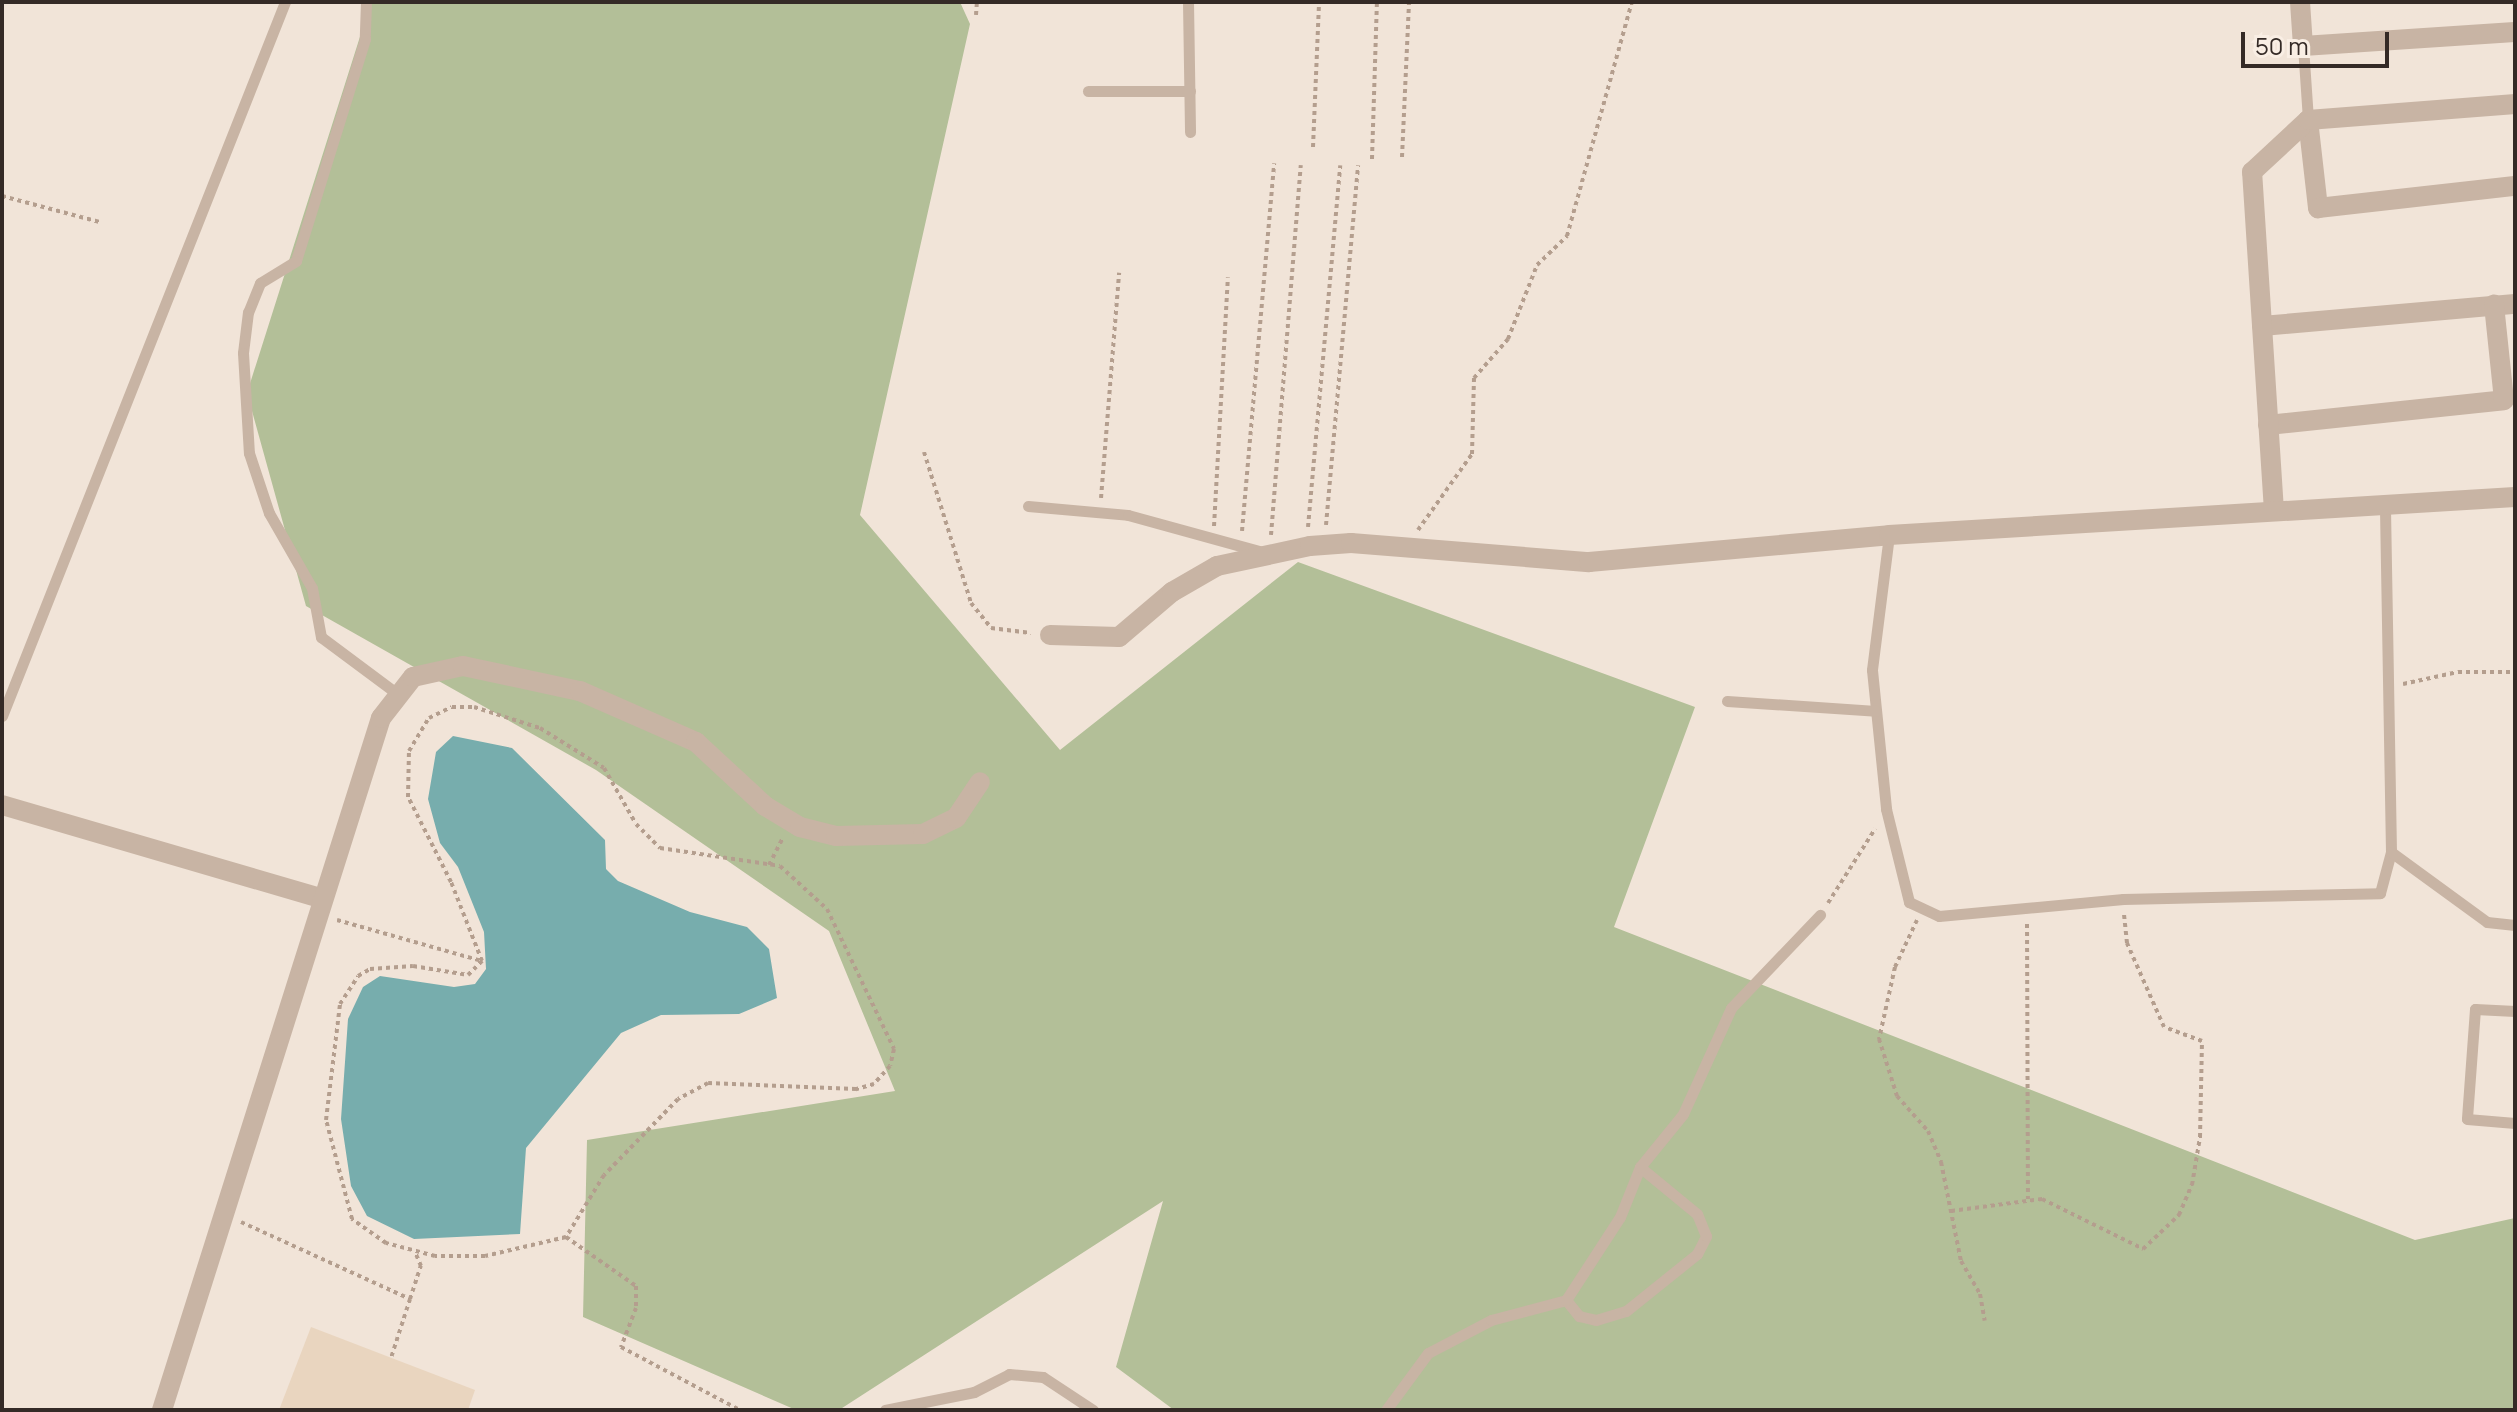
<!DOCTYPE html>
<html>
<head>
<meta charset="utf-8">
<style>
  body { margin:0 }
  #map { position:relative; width:2517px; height:1412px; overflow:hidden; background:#f1e4d8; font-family:Manrope,sans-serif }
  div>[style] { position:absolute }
  .green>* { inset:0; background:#b3bf98 }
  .plaza>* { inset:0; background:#e9d5bf }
  .water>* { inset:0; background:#77adad }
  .path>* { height:4px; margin-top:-2px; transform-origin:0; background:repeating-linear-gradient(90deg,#b49e8e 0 4px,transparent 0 8px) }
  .lane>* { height:11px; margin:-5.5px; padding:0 5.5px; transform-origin:5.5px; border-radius:5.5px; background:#c8b4a4 }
  .street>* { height:20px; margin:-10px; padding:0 10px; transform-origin:10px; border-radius:10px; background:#c8b4a4 }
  span { translate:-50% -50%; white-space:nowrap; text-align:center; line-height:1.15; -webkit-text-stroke:8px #f9eee4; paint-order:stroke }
  .frame { position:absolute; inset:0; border:4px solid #342a26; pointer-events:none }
  .scale { position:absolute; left:2241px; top:32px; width:148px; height:36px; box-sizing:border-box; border:4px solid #342a26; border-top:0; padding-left:10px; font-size:24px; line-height:28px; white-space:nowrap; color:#342a26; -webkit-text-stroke:6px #f9eee4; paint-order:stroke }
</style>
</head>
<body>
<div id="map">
  <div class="green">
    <div style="clip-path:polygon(371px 2px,960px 2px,970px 24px,860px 515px,1060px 750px,1298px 562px,1695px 707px,1614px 927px,2415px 1240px,2515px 1218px,2515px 1410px,1174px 1410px,1116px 1367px,1163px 1201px,839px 1410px,796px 1410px,583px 1317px,587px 1140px,895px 1091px,829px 931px,596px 770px,306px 606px,247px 393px)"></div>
  </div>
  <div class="plaza">
    <div style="clip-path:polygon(311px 1327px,475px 1390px,468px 1410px,279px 1410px)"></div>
  </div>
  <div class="water">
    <div style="clip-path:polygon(453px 736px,512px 748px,605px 840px,606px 869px,618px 881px,690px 912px,747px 927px,769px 949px,777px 998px,739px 1014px,661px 1015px,621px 1033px,526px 1148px,520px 1234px,414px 1239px,367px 1216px,351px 1186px,341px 1119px,348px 1019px,363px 987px,380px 976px,454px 987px,475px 984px,486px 969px,484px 932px,458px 867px,440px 843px,428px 799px,436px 752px)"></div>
  </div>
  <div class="path">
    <div style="left:976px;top:15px;width:13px;rotate:-86deg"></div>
    <div style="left:1313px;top:147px;width:145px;rotate:-87.6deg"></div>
    <div style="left:1402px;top:157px;width:155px;rotate:-87.4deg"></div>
    <div style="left:1372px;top:159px;width:157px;rotate:-88.2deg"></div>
    <div style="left:2px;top:196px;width:101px;rotate:14.9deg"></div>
    <div style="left:924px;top:452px;width:158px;rotate:72.7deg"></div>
    <div style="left:971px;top:603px;width:32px;rotate:51deg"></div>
    <div style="left:991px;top:628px;width:40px;rotate:7.1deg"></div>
    <div style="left:1101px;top:498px;width:226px;rotate:-85.4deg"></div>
    <div style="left:1326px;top:525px;width:361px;rotate:-84.9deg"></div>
    <div style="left:1214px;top:526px;width:249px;rotate:-86.8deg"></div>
    <div style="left:1308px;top:527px;width:363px;rotate:-84.9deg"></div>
    <div style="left:1418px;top:530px;width:93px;rotate:-54.6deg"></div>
    <div style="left:1472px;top:454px;width:76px;rotate:-88.5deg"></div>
    <div style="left:1474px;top:378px;width:52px;rotate:-48.9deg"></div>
    <div style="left:1508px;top:339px;width:79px;rotate:-68.6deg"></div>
    <div style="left:1537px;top:265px;width:42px;rotate:-44deg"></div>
    <div style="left:1567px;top:236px;width:243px;rotate:-74.5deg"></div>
    <div style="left:1242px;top:531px;width:369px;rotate:-85deg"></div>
    <div style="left:1271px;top:535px;width:371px;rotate:-85.4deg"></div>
    <div style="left:2403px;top:684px;width:56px;rotate:-12.3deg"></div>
    <div style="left:2458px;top:672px;width:57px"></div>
    <div style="left:452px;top:707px;width:22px"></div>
    <div style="left:474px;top:707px;width:69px;rotate:17.7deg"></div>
    <div style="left:540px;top:728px;width:75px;rotate:32deg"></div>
    <div style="left:604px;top:768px;width:64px;rotate:60.3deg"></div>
    <div style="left:636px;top:824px;width:34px;rotate:45deg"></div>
    <div style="left:660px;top:848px;width:121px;rotate:8.5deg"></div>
    <div style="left:780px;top:866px;width:64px;rotate:42.5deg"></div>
    <div style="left:827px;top:909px;width:155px;rotate:64.4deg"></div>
    <div style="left:894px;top:1049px;width:17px;rotate:103deg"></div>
    <div style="left:890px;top:1066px;width:24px;rotate:132deg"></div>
    <div style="left:874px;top:1084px;width:19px;rotate:164deg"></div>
    <div style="left:856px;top:1089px;width:148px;rotate:-177.7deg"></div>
    <div style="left:708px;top:1083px;width:34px;rotate:152deg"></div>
    <div style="left:678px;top:1099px;width:106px;rotate:134.2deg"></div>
    <div style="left:604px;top:1175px;width:73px;rotate:121.5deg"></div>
    <div style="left:566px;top:1237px;width:83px;rotate:166.8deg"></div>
    <div style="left:485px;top:1256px;width:50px;rotate:180deg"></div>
    <div style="left:435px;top:1256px;width:51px;rotate:-165.1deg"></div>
    <div style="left:386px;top:1243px;width:42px;rotate:-144.8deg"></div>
    <div style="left:352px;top:1219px;width:102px;rotate:-104.7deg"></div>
    <div style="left:326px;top:1120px;width:117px;rotate:-83.1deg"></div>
    <div style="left:340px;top:1004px;width:33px;rotate:-57deg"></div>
    <div style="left:358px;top:976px;width:14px;rotate:-30deg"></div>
    <div style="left:370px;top:969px;width:43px;rotate:-4deg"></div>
    <div style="left:413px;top:966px;width:56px;rotate:9.3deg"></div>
    <div style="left:468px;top:975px;width:20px;rotate:-45deg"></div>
    <div style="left:482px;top:961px;width:85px;rotate:-111.4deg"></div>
    <div style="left:451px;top:882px;width:95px;rotate:-116.8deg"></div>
    <div style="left:408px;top:797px;width:46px;rotate:-88.8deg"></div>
    <div style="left:409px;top:751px;width:39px;rotate:-59deg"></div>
    <div style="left:429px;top:718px;width:25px;rotate:-26deg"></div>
    <div style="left:769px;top:865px;width:30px;rotate:-63deg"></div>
    <div style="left:1828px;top:903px;width:88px;rotate:-57.6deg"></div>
    <div style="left:337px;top:920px;width:151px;rotate:15.8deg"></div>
    <div style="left:1917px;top:920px;width:52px;rotate:115.1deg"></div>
    <div style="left:1895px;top:967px;width:74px;rotate:102.5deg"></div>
    <div style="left:1879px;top:1039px;width:60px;rotate:72.5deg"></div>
    <div style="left:1897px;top:1096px;width:47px;rotate:48.5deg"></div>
    <div style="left:1928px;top:1131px;width:34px;rotate:67deg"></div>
    <div style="left:1941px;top:1162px;width:101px;rotate:78.6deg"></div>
    <div style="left:1961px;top:1261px;width:38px;rotate:60deg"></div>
    <div style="left:1980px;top:1294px;width:27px;rotate:80deg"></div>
    <div style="left:2027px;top:924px;width:275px;rotate:89.8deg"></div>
    <div style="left:1951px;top:1211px;width:92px;rotate:-7.5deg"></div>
    <div style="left:2042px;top:1199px;width:113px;rotate:26.3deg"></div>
    <div style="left:2143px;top:1249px;width:50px;rotate:-43.4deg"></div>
    <div style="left:2179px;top:1215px;width:33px;rotate:-67deg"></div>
    <div style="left:2192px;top:1185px;width:49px;rotate:-80.5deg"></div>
    <div style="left:2200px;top:1137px;width:96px;rotate:-88.8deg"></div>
    <div style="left:2202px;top:1041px;width:40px;rotate:-159.8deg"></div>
    <div style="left:2164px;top:1027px;width:92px;rotate:-113.8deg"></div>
    <div style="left:2127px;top:943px;width:29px;rotate:-96deg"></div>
    <div style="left:241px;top:1222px;width:186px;rotate:24.5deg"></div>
    <div style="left:410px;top:1299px;width:62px;rotate:107.9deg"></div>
    <div style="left:566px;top:1237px;width:85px;rotate:35deg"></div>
    <div style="left:636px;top:1286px;width:22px;rotate:90deg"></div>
    <div style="left:636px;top:1308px;width:42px;rotate:111deg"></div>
    <div style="left:621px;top:1347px;width:135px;rotate:27.9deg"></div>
    <div style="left:410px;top:1299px;width:35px;rotate:-72deg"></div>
    <div style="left:421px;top:1266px;width:15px;rotate:-113deg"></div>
  </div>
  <div class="lane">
    <div style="left:366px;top:2px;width:37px;rotate:92deg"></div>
    <div style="left:365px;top:39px;width:232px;rotate:107.3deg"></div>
    <div style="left:296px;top:261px;width:42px;rotate:148.6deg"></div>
    <div style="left:260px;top:283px;width:31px;rotate:112deg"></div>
    <div style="left:248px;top:312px;width:41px;rotate:97deg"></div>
    <div style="left:243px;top:353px;width:100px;rotate:86.6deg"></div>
    <div style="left:249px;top:453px;width:63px;rotate:71.6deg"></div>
    <div style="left:269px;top:513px;width:86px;rotate:60.2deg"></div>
    <div style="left:312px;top:588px;width:50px;rotate:79.6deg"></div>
    <div style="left:321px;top:637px;width:94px;rotate:36.7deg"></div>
    <div style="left:1188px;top:2px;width:130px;rotate:89.1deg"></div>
    <div style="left:2303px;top:46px;width:74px;rotate:86.1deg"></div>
    <div style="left:1088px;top:91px;width:102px"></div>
    <div style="left:1028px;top:506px;width:100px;rotate:5.1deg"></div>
    <div style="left:1128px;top:515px;width:139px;rotate:15.4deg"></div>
    <div style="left:1889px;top:535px;width:136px;rotate:97.2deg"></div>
    <div style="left:1872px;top:670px;width:140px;rotate:84.2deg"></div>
    <div style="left:1886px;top:809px;width:96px;rotate:76.1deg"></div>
    <div style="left:1909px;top:902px;width:33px;rotate:25deg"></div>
    <div style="left:1939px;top:916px;width:185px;rotate:-5.3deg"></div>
    <div style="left:2123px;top:899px;width:257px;rotate:-1.3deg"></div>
    <div style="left:2380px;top:893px;width:42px;rotate:-75deg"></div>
    <div style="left:2391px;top:852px;width:347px;rotate:-91deg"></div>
    <div style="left:1727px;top:701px;width:149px;rotate:3.8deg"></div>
    <div style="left:2px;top:716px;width:768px;rotate:-68.38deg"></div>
    <div style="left:2391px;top:852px;width:119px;rotate:36.1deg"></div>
    <div style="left:2487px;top:922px;width:28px;rotate:6deg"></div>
    <div style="left:2515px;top:1011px;width:40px;rotate:-177.1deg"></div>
    <div style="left:2475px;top:1009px;width:110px;rotate:94.2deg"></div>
    <div style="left:2467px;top:1119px;width:48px;rotate:4.8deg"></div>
    <div style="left:1566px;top:1300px;width:21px;rotate:51deg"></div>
    <div style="left:1579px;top:1316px;width:17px;rotate:13deg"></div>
    <div style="left:1596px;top:1320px;width:31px;rotate:-17deg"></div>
    <div style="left:1626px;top:1311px;width:91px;rotate:-38.8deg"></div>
    <div style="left:1697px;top:1254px;width:20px;rotate:-63deg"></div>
    <div style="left:1706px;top:1236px;width:24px;rotate:-112deg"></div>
    <div style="left:1697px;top:1214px;width:74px;rotate:-140.5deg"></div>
    <div style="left:885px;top:1410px;width:91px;rotate:-11.4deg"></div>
    <div style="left:974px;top:1392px;width:39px;rotate:-27deg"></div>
    <div style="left:1009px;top:1374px;width:34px;rotate:5deg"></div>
    <div style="left:1043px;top:1377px;width:60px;rotate:33.4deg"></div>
    <div style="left:1386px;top:1410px;width:71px;rotate:-53.6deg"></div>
    <div style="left:1428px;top:1353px;width:71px;rotate:-27.6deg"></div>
    <div style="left:1491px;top:1320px;width:78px;rotate:-14.9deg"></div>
    <div style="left:1566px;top:1300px;width:99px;rotate:-57deg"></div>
    <div style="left:1620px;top:1217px;width:54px;rotate:-68.2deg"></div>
    <div style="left:1640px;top:1167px;width:68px;rotate:-50.9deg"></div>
    <div style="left:1683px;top:1114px;width:116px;rotate:-65.6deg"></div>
    <div style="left:1731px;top:1008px;width:129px;rotate:-46.3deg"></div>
  </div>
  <div class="street">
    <div style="left:2300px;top:2px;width:44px;rotate:86.1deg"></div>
    <div style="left:2303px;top:46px;width:212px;rotate:-3.8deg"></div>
    <div style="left:2308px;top:120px;width:89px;rotate:83.5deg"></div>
    <div style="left:2318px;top:208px;width:198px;rotate:-6.4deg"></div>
    <div style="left:2262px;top:326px;width:254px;rotate:-5deg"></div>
    <div style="left:2268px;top:425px;width:237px;rotate:-6deg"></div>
    <div style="left:2504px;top:400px;width:96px;rotate:-96deg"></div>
    <div style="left:2274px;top:511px;width:340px;rotate:-93.7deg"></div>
    <div style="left:2252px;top:172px;width:76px;rotate:-42.9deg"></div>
    <div style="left:2308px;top:120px;width:208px;rotate:-4.4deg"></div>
    <div style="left:1050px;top:635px;width:69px;rotate:1.7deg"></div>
    <div style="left:1119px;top:637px;width:70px;rotate:-40.3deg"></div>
    <div style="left:1172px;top:592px;width:52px;rotate:-30deg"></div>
    <div style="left:1217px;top:566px;width:95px;rotate:-12.1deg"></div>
    <div style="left:1310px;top:546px;width:41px;rotate:-4.2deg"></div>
    <div style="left:1351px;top:543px;width:239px;rotate:4.6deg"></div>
    <div style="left:1589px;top:562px;width:301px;rotate:-5.1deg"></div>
    <div style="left:1889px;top:535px;width:627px;rotate:-3.47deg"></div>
    <div style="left:2px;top:805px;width:332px;rotate:16.3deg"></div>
    <div style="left:162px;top:1410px;width:726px;rotate:-72.44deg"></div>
    <div style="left:381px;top:718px;width:52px;rotate:-52deg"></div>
    <div style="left:413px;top:677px;width:51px;rotate:-12.4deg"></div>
    <div style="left:463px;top:666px;width:120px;rotate:12.1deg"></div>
    <div style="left:580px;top:691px;width:127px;rotate:23.7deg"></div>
    <div style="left:696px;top:742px;width:94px;rotate:42.8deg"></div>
    <div style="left:765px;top:806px;width:41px;rotate:31deg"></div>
    <div style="left:800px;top:827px;width:37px;rotate:14deg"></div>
    <div style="left:836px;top:836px;width:87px;rotate:-1.3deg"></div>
    <div style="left:923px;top:834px;width:37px;rotate:-26deg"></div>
    <div style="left:956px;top:818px;width:43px;rotate:-56.3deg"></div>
  </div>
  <div class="frame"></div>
  <div class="scale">50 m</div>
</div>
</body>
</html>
